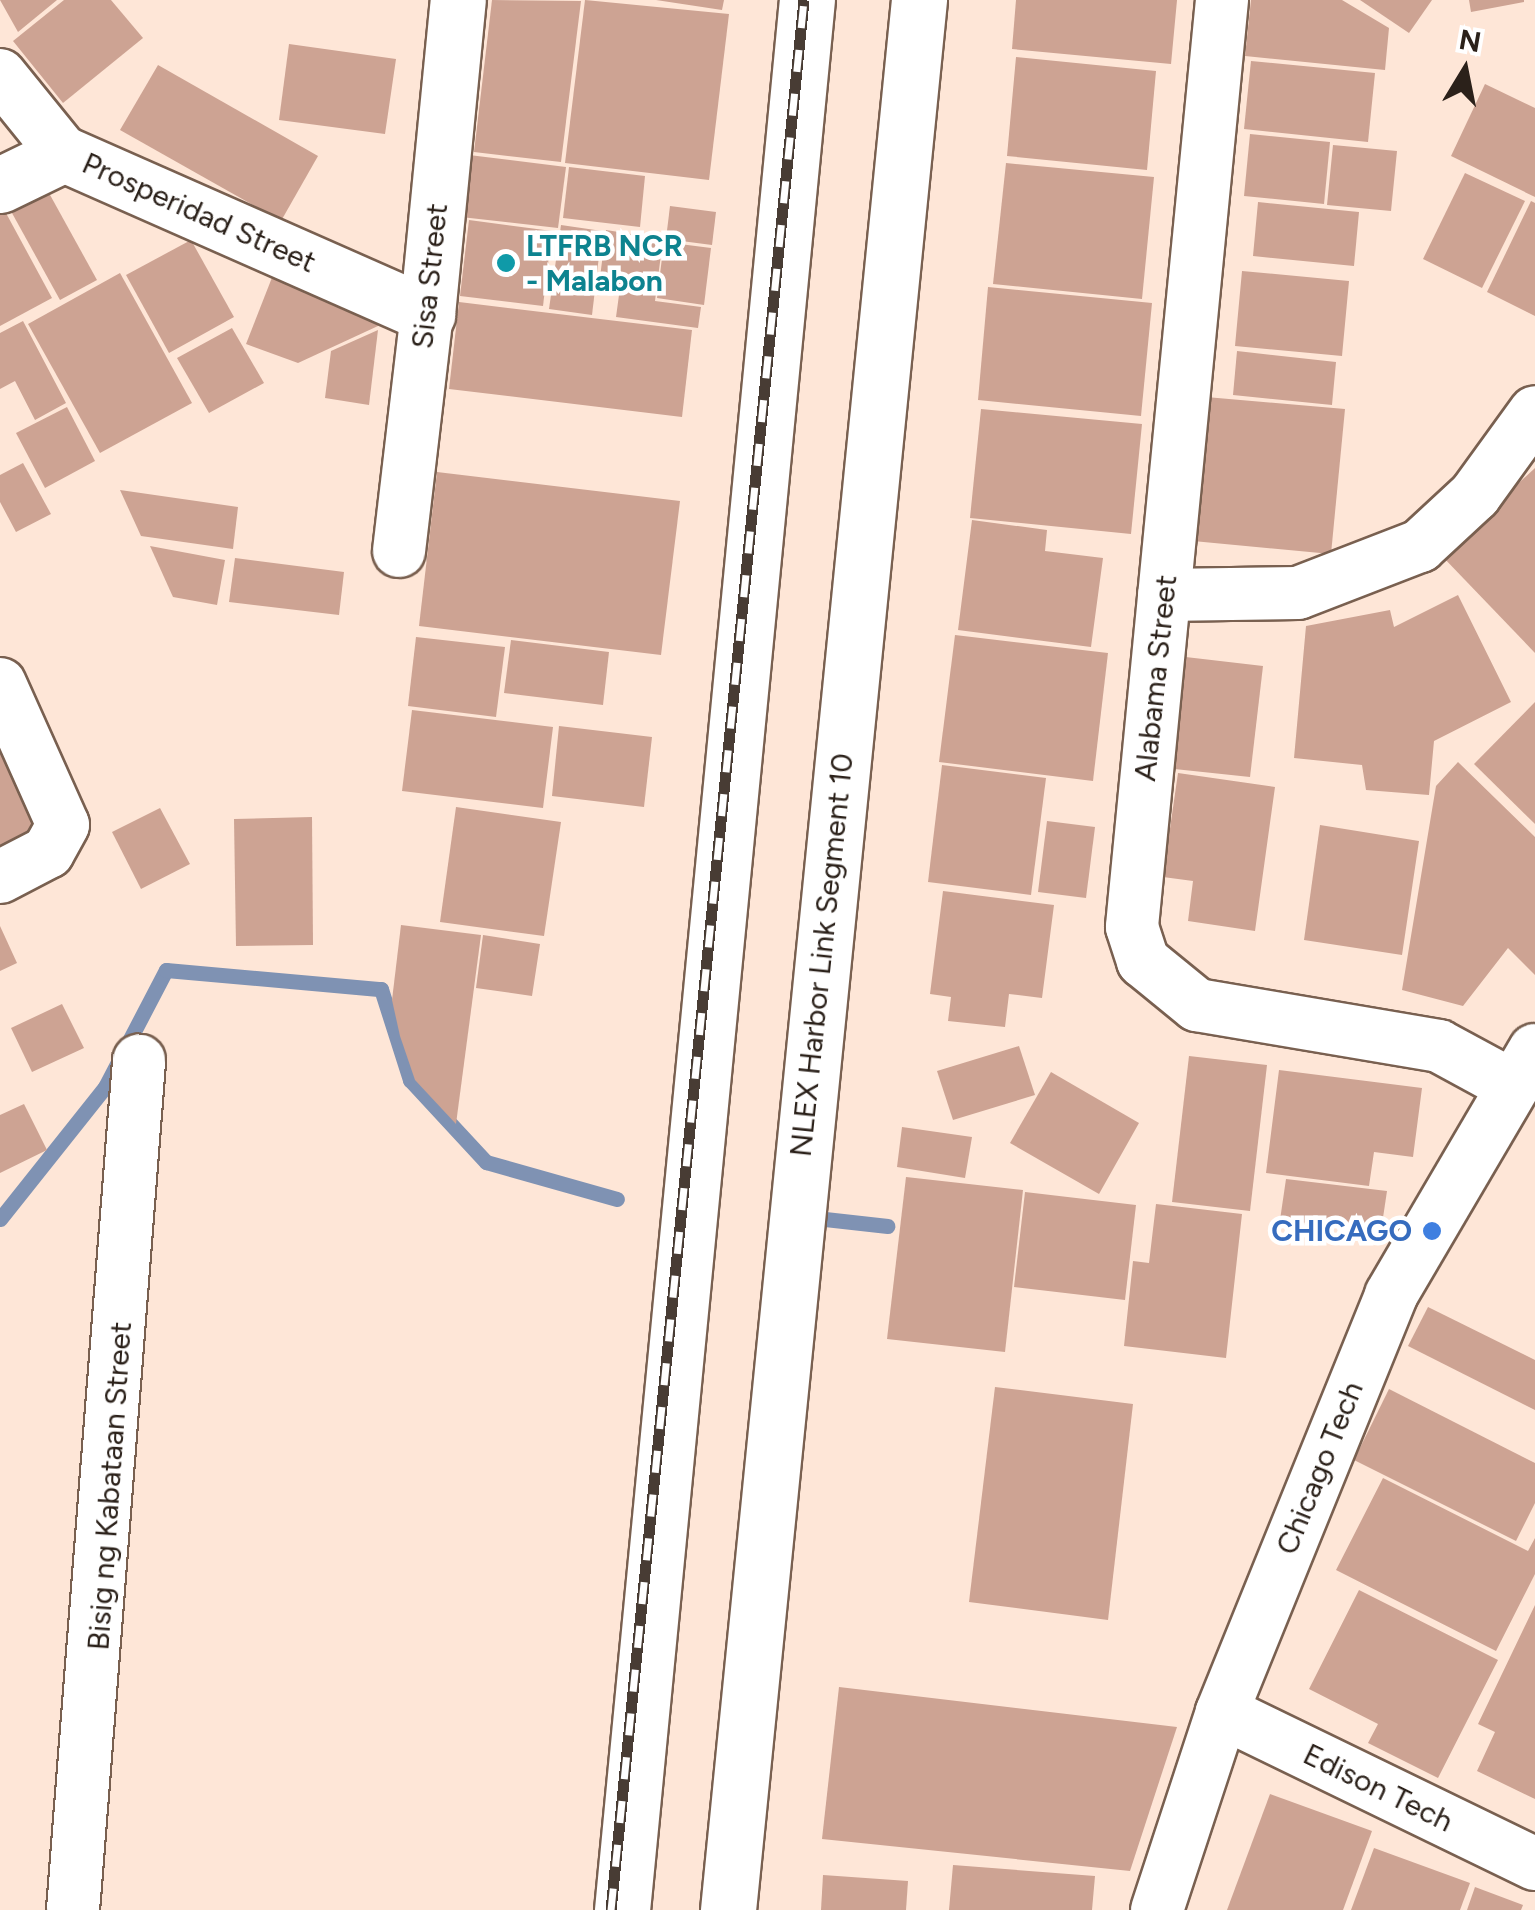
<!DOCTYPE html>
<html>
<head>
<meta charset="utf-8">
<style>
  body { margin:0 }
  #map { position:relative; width:1535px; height:1910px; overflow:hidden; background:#fee6d7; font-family:Figtree,sans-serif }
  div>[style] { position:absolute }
  .stream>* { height:15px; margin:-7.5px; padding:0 7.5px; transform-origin:7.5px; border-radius:7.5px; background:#7f92b3 }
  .building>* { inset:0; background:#cda393 }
  .roads { filter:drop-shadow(2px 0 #796050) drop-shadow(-2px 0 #796050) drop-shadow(0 2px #796050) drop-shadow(0 -2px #796050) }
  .minor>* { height:52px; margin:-26px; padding:0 26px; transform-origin:26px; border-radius:26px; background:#fff }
  .tertiary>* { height:55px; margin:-27.5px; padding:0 27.5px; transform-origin:27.5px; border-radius:27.5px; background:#fff }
  .motorway>* { height:55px; margin:-27.5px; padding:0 27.5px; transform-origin:27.5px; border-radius:27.5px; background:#fff }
  .rail>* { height:11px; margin-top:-5.5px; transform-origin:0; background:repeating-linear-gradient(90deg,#fff 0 22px,#483c34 0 44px); box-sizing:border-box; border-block:2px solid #483c34 }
  .dots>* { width:28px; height:28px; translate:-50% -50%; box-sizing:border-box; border:5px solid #fff; border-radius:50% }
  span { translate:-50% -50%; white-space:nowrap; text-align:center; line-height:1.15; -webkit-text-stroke:9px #fff; paint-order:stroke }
  .street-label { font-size:30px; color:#2b211a }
  .culture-label { font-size:30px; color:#0d838f; font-weight:700 }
  .left { translate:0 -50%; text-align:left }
  .shop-label { font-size:30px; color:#366cbe; font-weight:700 }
  .right { translate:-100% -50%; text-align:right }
  .north { position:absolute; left:1415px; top:20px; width:100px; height:100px; -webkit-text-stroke:8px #fff; paint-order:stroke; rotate:10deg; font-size:28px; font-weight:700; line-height:40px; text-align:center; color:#2b211a }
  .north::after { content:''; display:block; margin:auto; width:35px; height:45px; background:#2b211a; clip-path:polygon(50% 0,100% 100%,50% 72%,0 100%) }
</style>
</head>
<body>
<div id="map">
  <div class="stream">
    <div style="left:807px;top:1217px;width:81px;rotate:6.4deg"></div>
    <div style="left:0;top:1219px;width:169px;rotate:-51.5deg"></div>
    <div style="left:105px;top:1087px;width:132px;rotate:-62.5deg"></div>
    <div style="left:166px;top:970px;width:216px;rotate:5.1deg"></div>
    <div style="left:381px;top:989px;width:96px;rotate:72.3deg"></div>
    <div style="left:410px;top:1080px;width:112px;rotate:47.2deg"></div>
    <div style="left:486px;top:1162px;width:136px;rotate:15.8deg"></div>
  </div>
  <div class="building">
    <div style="clip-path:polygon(0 0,57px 0,18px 32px)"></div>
    <div style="clip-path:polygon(64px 0,111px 0,143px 38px,63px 103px,13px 41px)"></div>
    <div style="clip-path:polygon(492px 0,581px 1px,561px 162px,474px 152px)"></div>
    <div style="clip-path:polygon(585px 0,729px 14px,709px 180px,565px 163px)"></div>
    <div style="clip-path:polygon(656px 0,724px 0,722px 10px)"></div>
    <div style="clip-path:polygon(1016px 0,1177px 0,1171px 64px,1012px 49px)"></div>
    <div style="clip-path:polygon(1251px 0,1342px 0,1389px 28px,1385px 70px,1245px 56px)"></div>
    <div style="clip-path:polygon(1360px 0,1432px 0,1409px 33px)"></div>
    <div style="clip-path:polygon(1469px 0,1524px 0,1524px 2px,1471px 12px)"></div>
    <div style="clip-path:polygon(289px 44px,396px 59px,385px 134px,279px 120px)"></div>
    <div style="clip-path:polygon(1016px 57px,1156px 71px,1147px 170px,1007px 156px)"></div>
    <div style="clip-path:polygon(1251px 61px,1375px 73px,1368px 142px,1244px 129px)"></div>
    <div style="clip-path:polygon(158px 65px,318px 156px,281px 221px,120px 130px)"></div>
    <div style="clip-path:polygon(1485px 84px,1535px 108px,1535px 197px,1451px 156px)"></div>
    <div style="clip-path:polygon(1250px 134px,1330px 142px,1324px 204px,1244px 196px)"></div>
    <div style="clip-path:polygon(1333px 145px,1397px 151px,1391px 211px,1327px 205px)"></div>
    <div style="clip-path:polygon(469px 155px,566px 167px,558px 228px,461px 217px)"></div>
    <div style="clip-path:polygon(1006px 163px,1154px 177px,1142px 299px,993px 284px)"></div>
    <div style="clip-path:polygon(569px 167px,645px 176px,640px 227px,563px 218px)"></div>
    <div style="clip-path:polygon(1465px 173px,1525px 201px,1482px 288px,1423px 259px)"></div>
    <div style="clip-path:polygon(44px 184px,97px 280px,60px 300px,7px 204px)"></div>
    <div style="clip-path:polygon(1531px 201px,1535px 203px,1535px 316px,1487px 292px)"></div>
    <div style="clip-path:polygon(0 202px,52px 298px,0 326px)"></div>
    <div style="clip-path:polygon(1258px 202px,1359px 212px,1354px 266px,1253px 256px)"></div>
    <div style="clip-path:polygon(670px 206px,716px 212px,712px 245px,666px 239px)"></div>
    <div style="clip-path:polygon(469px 220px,552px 231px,543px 306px,460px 296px)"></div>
    <div style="clip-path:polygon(561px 225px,602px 231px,592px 315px,549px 309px)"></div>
    <div style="clip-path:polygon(606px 230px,663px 239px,655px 301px,701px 307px,698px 328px,616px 317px,619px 295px,598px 293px)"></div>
    <div style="clip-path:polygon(191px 240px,234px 317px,169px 353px,126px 275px)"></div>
    <div style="clip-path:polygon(664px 242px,711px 248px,704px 305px,657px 298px)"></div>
    <div style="clip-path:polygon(1242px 271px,1349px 281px,1342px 356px,1235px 346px)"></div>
    <div style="clip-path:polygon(120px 273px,192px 403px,100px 453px,28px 324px)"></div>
    <div style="clip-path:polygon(273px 275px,379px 317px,378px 326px,298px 363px,246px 344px)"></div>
    <div style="clip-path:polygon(988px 287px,1152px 303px,1141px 416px,978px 400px)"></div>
    <div style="clip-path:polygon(459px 302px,692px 330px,682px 417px,449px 389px)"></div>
    <div style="clip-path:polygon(23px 321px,66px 403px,35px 420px,15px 381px,0 389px,0 333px)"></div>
    <div style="clip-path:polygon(232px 328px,264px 383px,209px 413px,177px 358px)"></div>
    <div style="clip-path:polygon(378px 330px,369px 405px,325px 398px,331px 351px)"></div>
    <div style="clip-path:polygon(1237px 351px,1336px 362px,1332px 405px,1233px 395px)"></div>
    <div style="clip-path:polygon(1206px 397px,1345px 409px,1331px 554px,1193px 541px)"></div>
    <div style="clip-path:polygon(67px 407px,95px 461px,45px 488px,16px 433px)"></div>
    <div style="clip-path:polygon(981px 409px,1142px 424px,1131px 534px,970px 518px)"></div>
    <div style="clip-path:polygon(23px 463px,51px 514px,16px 532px,0 502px,0 475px)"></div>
    <div style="clip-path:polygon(1535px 468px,1535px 653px,1441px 555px)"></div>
    <div style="clip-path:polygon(437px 472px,680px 501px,661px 655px,419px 626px)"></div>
    <div style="clip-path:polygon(120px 490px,238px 507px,233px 549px,141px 536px)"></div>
    <div style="clip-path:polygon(972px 520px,1047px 530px,1045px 551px,1103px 558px,1091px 647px,958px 630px)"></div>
    <div style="clip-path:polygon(150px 546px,225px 560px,217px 605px,173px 597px)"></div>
    <div style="clip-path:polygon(235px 558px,344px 572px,339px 615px,229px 602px)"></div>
    <div style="clip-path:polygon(1458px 595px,1511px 702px,1434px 741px,1429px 795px,1366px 790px,1362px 765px,1294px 758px,1306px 626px,1390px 610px,1394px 627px)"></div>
    <div style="clip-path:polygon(955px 635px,1108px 653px,1093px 781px,939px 762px)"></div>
    <div style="clip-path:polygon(416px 637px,505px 647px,496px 717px,408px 706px)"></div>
    <div style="clip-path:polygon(511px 640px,609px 652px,603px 705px,504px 693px)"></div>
    <div style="clip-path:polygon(1177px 656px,1263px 666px,1250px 777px,1165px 768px)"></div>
    <div style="clip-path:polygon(1535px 702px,1535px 824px,1474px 764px)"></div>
    <div style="clip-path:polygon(412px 710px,553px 727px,543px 808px,402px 791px)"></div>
    <div style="clip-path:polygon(559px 726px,652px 737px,644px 807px,552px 796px)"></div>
    <div style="clip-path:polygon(0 729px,55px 834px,0 864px)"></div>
    <div style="clip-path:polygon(1458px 762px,1535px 837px,1535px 975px,1508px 948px,1463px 1006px,1402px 990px,1436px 786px)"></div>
    <div style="clip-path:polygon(942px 765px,1046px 778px,1031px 895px,928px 882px)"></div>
    <div style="clip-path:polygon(1178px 773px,1275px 787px,1255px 931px,1188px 921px,1193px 881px,1163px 877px)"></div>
    <div style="clip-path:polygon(456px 807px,561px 822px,544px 936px,440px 922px)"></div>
    <div style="clip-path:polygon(160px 808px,190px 864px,141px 889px,112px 832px)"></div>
    <div style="clip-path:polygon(312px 817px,313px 945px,236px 946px,234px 819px)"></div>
    <div style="clip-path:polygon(1047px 821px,1095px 827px,1086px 898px,1038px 892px)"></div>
    <div style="clip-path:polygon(1320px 825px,1419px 841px,1402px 955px,1304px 940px)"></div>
    <div style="clip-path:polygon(943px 891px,1054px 905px,1042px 998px,1009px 994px,1005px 1027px,948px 1021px,951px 997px,930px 994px)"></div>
    <div style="clip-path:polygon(401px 925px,481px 935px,456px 1124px,415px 1080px,400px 1036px,392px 1000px)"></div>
    <div style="clip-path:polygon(0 926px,17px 963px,0 971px)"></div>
    <div style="clip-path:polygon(483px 935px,540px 944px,532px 996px,476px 988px)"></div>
    <div style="clip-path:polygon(62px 1004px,84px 1048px,32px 1072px,11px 1028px)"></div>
    <div style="clip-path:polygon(1019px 1046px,1035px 1095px,953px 1120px,937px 1071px)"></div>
    <div style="clip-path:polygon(1189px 1056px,1267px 1065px,1250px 1211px,1172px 1202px)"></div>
    <div style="clip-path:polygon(1279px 1070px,1422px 1088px,1413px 1157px,1374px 1152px,1369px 1186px,1266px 1173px)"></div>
    <div style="clip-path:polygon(1051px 1072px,1139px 1123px,1099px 1194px,1010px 1143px)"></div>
    <div style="clip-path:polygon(24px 1104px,47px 1150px,0 1173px,0 1115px)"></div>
    <div style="clip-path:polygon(902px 1127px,972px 1137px,965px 1178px,897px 1167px)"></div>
    <div style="clip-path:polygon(906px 1177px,1023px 1190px,1005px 1352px,887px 1339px)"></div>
    <div style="clip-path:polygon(1286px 1179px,1387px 1191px,1381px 1231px,1280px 1220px)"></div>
    <div style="clip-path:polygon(1025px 1192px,1136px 1205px,1125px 1300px,1014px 1287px)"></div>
    <div style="clip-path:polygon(1156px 1204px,1242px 1214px,1226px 1358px,1124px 1346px,1133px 1261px,1149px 1263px)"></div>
    <div style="clip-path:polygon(1428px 1307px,1535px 1360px,1535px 1410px,1408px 1346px)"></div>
    <div style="clip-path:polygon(995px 1387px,1133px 1404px,1108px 1620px,969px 1602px)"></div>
    <div style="clip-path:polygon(1389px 1389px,1535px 1463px,1535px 1503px,1516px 1541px,1354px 1460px)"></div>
    <div style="clip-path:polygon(1383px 1478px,1528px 1551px,1535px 1538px,1535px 1574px,1496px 1651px,1336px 1570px)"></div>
    <div style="clip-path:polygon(1359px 1590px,1498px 1660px,1438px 1778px,1368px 1743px,1378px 1724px,1309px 1689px)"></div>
    <div style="clip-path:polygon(1535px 1605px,1535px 1799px,1477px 1771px,1495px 1732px,1478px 1724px)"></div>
    <div style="clip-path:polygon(839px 1687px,1177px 1727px,1130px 1871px,822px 1839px)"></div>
    <div style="clip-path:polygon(1270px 1794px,1372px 1831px,1343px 1910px,1227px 1910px)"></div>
    <div style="clip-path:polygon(1374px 1848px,1470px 1883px,1460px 1910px,1351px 1910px)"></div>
    <div style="clip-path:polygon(953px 1865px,1095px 1876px,1092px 1910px,949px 1910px)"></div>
    <div style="clip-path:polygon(823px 1875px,908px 1881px,906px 1910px,821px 1910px)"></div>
    <div style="clip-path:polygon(1475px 1887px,1523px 1905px,1521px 1910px,1467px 1910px)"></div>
  </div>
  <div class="roads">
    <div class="minor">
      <div style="left:1222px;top:0;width:931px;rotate:95.55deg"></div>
      <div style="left:1132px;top:927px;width:36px;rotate:72deg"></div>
      <div style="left:1143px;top:961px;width:70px;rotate:39.2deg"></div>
      <div style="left:1197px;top:1005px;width:245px;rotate:9.6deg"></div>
      <div style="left:1439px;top:1046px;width:80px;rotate:28.5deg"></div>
      <div style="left:0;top:75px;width:102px;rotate:51deg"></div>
      <div style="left:399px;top:551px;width:239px;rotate:-83.3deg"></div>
      <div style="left:1164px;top:595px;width:134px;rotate:-0.9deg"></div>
      <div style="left:1298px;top:593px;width:131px;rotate:-21.1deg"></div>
      <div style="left:1420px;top:546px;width:75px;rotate:-42.8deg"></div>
      <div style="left:1475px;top:495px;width:102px;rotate:-54.1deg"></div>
      <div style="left:0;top:684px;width:154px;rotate:65.9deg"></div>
      <div style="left:63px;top:825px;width:31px;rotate:119deg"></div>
      <div style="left:48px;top:852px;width:54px;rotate:152.5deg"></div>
      <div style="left:1222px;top:1712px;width:348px;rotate:25.9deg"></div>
      <div style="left:73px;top:1910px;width:852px;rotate:-85.55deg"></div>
      <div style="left:1157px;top:1910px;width:208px;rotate:-71.8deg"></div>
      <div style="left:1222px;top:1712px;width:450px;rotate:-67.9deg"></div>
      <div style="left:1391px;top:1295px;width:284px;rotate:-59.6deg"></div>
    </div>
    <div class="tertiary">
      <div style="left:0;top:185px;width:71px;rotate:-25.8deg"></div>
      <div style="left:64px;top:154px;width:397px;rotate:23.8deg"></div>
      <div style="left:427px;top:314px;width:316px;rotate:-84.4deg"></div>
    </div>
    <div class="motorway">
      <div style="left:622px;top:1910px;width:1919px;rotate:-84.47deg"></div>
      <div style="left:728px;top:1910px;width:1920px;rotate:-84.29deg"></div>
    </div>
  </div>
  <div class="rail">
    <div style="left:611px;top:1910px;width:1920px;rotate:-84.23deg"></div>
  </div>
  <div class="dots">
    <div style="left:506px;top:263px;background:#0f9aa8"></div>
    <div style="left:1432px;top:1231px;background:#3f7fe0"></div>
  </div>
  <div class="street-label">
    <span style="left:199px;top:213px;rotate:24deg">Prosperidad Street</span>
    <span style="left:430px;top:276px;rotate:-84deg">Sisa Street</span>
    <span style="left:1156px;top:678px;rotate:-84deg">Alabama Street</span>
    <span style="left:822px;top:955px;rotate:-84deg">NLEX Harbor Link Segment 10</span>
    <span style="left:1320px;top:1468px;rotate:-68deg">Chicago Tech</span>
    <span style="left:110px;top:1486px;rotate:-86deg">Bisig ng Kabataan Street</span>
    <span style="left:1378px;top:1788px;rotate:26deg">Edison Tech</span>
  </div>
  <div class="culture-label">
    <span class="left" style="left:526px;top:263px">LTFRB NCR<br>- Malabon</span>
  </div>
  <div class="shop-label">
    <span class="right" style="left:1412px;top:1231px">CHICAGO</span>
  </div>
  <div class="north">N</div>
</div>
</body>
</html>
